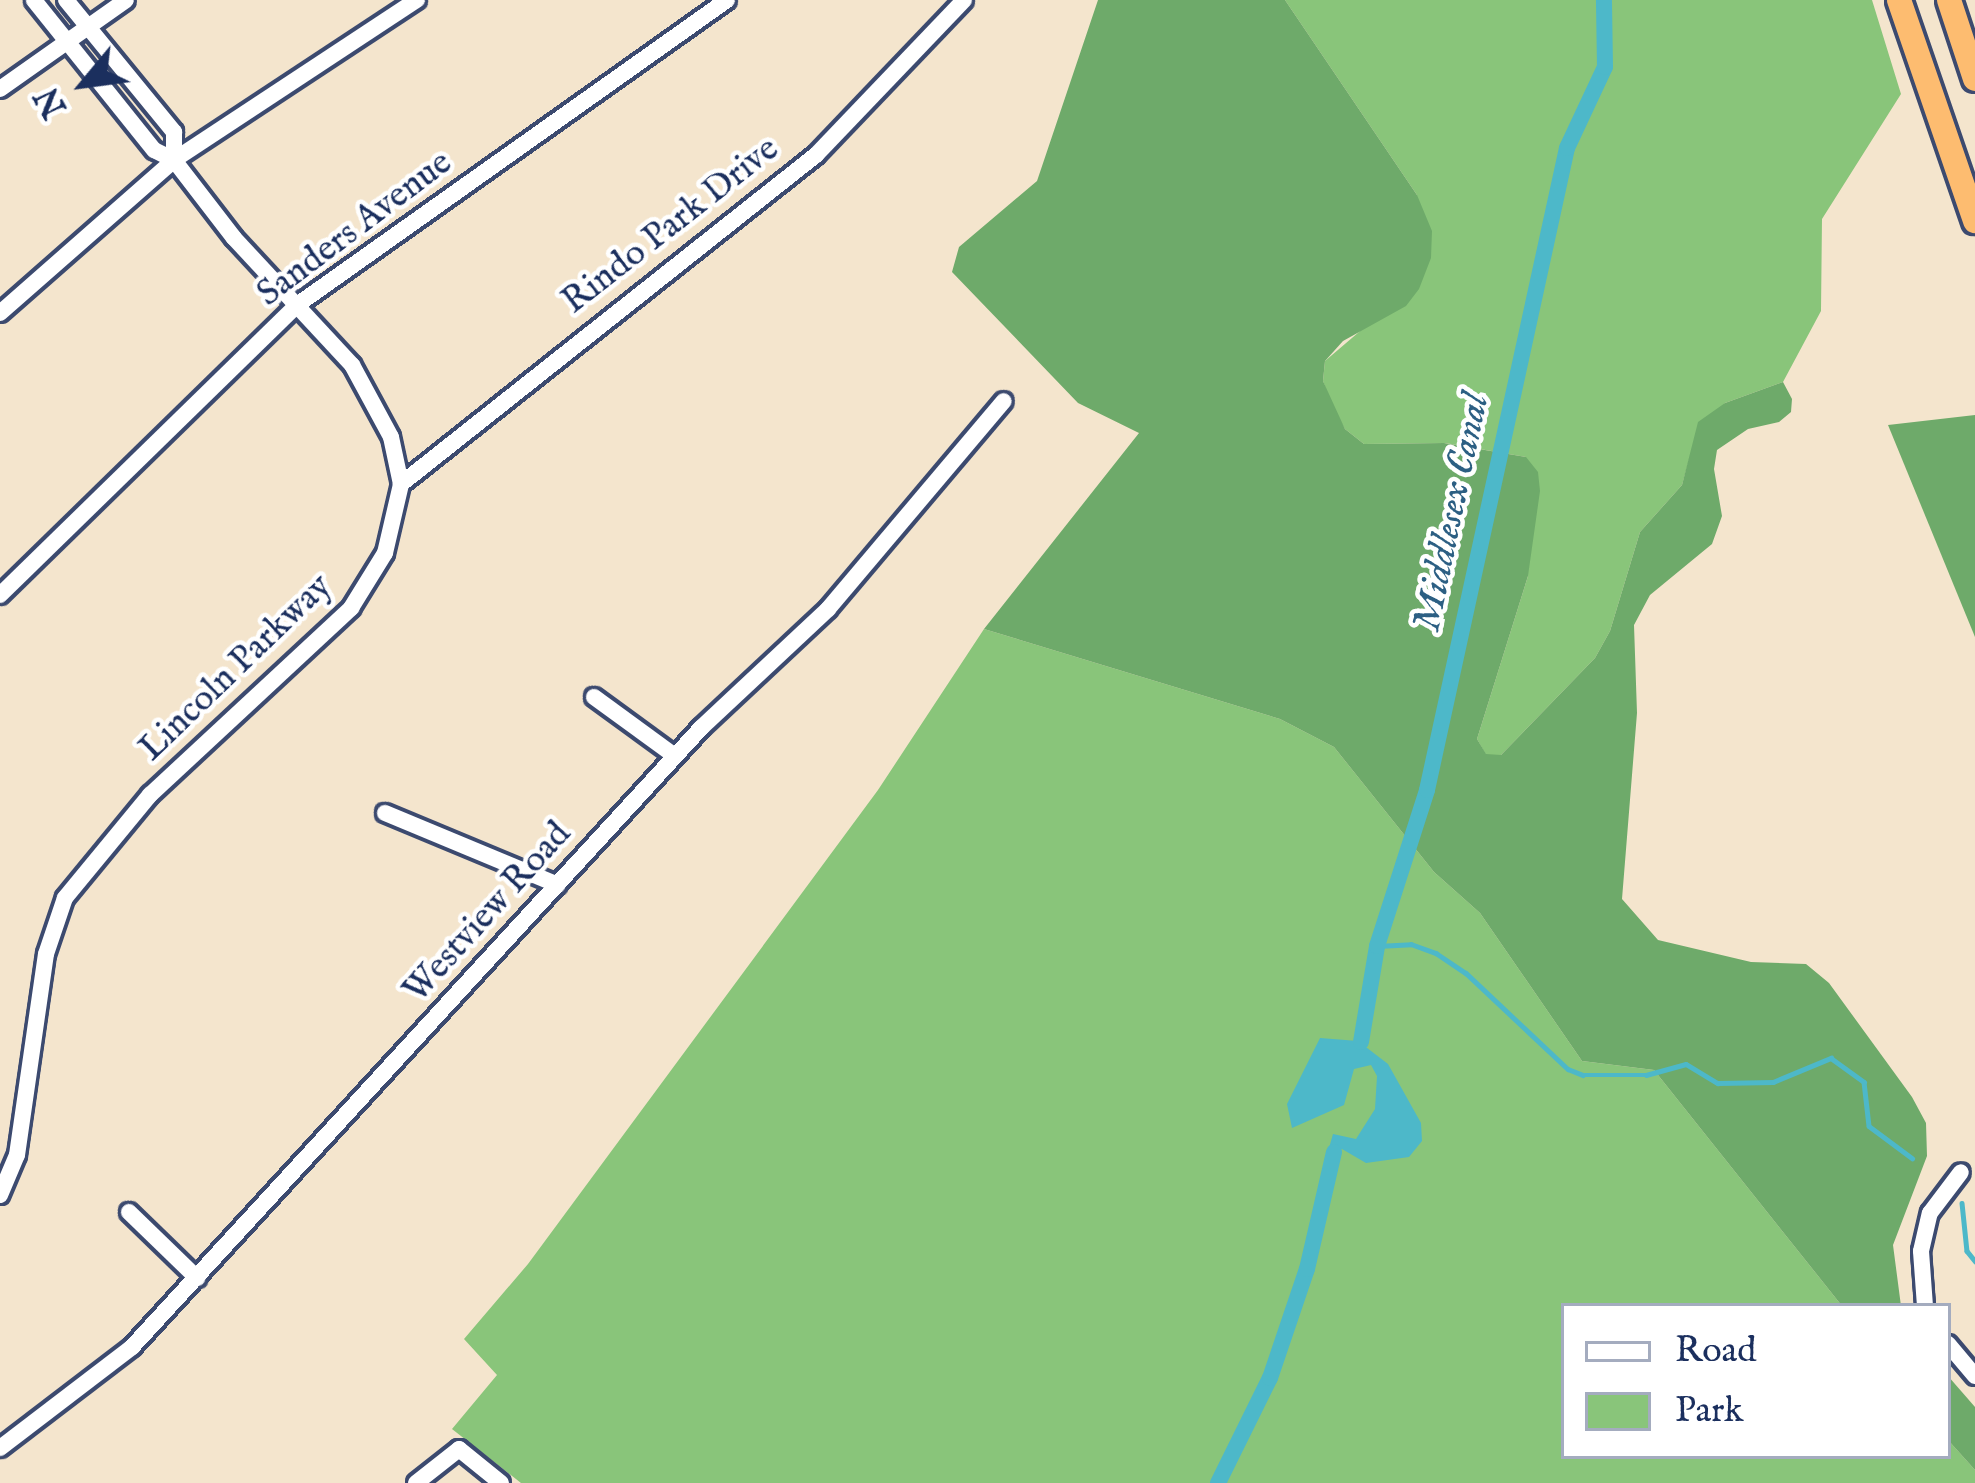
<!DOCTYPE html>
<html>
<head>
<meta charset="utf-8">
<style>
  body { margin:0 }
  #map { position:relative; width:1975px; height:1483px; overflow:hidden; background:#f4e5cd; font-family:"IM FELL English",serif }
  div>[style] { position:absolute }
  .green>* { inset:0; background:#89c57a }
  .forest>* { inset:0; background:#6eaa6a }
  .water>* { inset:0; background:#4db8c9 }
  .stream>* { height:4.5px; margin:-2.25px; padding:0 2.25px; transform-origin:2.25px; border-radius:2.25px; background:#4db8c9 }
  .canal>* { height:16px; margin:-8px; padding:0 8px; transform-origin:8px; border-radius:8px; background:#4db8c9 }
  .roads { filter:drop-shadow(3px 0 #3c4a6f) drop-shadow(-3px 0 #3c4a6f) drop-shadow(0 3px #3c4a6f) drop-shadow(0 -3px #3c4a6f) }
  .minor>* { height:16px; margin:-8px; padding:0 8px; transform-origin:8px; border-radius:8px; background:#fff }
  .highway>* { height:24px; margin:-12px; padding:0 12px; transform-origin:12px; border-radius:12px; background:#fdbc70 }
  span { translate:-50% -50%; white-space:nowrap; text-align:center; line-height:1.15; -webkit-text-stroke:9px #fff; paint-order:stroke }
  .street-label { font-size:36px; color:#1b2f5e }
  .water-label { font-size:39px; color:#2c5f83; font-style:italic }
  .legend { position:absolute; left:1561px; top:1303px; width:390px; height:156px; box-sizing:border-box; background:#fff; border:3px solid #a4acbf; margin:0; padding:15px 21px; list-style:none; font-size:36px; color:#1b2f5e }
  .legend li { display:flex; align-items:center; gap:24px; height:60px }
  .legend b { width:60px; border:3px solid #a4acbf }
  .north { position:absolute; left:24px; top:24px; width:120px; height:120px; -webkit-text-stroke:9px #fff; paint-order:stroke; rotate:241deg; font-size:33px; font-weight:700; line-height:48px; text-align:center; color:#1b2f5e }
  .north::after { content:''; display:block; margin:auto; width:42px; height:54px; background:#1b2f5e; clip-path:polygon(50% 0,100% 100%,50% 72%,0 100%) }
</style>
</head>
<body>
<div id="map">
  <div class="green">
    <div style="clip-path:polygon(1285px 0,1872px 0,1901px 94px,1822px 219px,1821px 311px,1783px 382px,1725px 403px,1689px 460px,1682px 485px,1640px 532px,1610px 631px,1595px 658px,1501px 755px,1486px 755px,1477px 739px,1528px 576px,1526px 457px,1445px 443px,1364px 444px,1345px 429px,1332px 406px,1323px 381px,1325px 361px,1366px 326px,1417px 195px)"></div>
    <div style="clip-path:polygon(984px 629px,1280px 719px,1334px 747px,1434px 872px,1480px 913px,1582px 1061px,1654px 1070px,1842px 1306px,1564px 1306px,1564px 1456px,1948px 1456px,1948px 1440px,1975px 1470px,1975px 1483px,521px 1483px,452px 1429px,497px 1375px,464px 1339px,528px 1264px,878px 790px)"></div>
  </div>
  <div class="forest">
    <div style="clip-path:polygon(1098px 0,1285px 0,1417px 195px,1432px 231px,1431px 258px,1419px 289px,1406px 306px,1343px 341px,1325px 361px,1323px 381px,1345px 429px,1364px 444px,1444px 443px,1526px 457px,1538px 472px,1540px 491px,1528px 576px,1477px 739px,1486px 754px,1501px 755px,1595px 658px,1610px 631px,1640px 532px,1682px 485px,1698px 422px,1725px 403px,1783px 382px,1792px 399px,1791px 412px,1779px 422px,1748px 429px,1717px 450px,1714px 469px,1722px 516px,1712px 544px,1650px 595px,1634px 625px,1637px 713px,1622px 899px,1658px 940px,1751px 962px,1806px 964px,1829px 983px,1912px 1097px,1926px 1123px,1927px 1156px,1893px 1245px,1901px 1306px,1842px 1306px,1654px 1070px,1582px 1061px,1480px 913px,1434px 872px,1334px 747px,1280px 719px,984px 629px,1139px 433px,1078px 403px,952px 272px,959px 247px,1037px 181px)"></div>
    <div style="clip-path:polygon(1975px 415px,1975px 637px,1888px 425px)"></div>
    <div style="clip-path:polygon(1948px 1376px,1975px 1407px,1975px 1470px,1948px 1440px)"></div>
  </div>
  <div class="water">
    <div style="clip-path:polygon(1320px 1038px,1358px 1041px,1388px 1064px,1421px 1123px,1422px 1141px,1409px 1157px,1366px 1163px,1342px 1149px,1327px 1155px,1333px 1134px,1356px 1139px,1375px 1109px,1377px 1076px,1371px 1065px,1354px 1069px,1344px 1105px,1292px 1128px,1287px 1104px)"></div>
  </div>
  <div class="stream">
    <div style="left:1377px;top:946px;width:34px;rotate:-3deg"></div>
    <div style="left:1411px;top:944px;width:27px;rotate:20deg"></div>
    <div style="left:1436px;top:953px;width:36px;rotate:34deg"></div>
    <div style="left:1466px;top:973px;width:140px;rotate:43.3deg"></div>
    <div style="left:1568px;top:1069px;width:16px;rotate:22deg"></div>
    <div style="left:1583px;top:1075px;width:63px"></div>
    <div style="left:1646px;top:1075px;width:41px;rotate:-15.4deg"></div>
    <div style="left:1686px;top:1064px;width:37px;rotate:31deg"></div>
    <div style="left:1718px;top:1083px;width:55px;rotate:-1deg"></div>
    <div style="left:1773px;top:1082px;width:63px;rotate:-22.5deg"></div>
    <div style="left:1831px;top:1058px;width:41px;rotate:36deg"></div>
    <div style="left:1864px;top:1082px;width:44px;rotate:83.5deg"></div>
    <div style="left:1869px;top:1126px;width:54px;rotate:36.7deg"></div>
    <div style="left:1962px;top:1203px;width:48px;rotate:84.1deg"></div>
    <div style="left:1967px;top:1251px;width:13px;rotate:51deg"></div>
  </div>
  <div class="canal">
    <div style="left:1361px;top:1042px;width:97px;rotate:-80.5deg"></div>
    <div style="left:1377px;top:946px;width:164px;rotate:-72.2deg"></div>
    <div style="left:1427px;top:790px;width:657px;rotate:-77.7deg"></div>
    <div style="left:1567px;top:148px;width:89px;rotate:-64.9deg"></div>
    <div style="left:1605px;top:67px;width:67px;rotate:-90.9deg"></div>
    <div style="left:1218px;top:1483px;width:117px;rotate:-63.7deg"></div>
    <div style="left:1270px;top:1378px;width:115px;rotate:-71.3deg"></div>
    <div style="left:1307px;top:1269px;width:120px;rotate:-77deg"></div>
  </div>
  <div class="roads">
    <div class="minor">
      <div style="left:66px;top:0;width:171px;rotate:50.7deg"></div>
      <div style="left:174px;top:132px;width:28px;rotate:90deg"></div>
      <div style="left:0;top:89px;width:154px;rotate:-35.2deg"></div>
      <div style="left:0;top:313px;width:232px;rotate:-41.3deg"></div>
      <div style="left:174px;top:160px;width:291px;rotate:-33.4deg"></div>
      <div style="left:401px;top:484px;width:530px;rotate:-38.41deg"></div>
      <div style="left:816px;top:155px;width:214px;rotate:-46.3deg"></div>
      <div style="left:0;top:595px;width:415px;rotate:-44.3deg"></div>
      <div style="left:297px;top:305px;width:527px;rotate:-35.35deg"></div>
      <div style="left:594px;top:697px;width:100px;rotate:36.1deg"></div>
      <div style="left:385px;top:813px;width:187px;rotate:22.6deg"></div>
      <div style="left:0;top:1195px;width:43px;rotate:-67deg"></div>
      <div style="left:17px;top:1155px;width:203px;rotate:-81.8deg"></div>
      <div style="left:46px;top:954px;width:59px;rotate:-71.3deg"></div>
      <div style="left:65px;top:898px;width:134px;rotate:-50.5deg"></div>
      <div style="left:150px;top:795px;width:275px;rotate:-42.9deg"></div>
      <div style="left:351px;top:608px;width:65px;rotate:-58.3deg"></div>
      <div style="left:385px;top:553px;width:71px;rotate:-76.9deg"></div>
      <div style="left:401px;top:484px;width:48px;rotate:-102deg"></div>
      <div style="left:391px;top:437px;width:82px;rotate:-118.4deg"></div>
      <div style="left:352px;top:365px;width:173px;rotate:-132.9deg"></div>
      <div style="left:234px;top:238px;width:98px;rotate:-127.6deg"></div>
      <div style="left:174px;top:160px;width:22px;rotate:-153deg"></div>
      <div style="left:154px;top:150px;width:192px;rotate:-128.7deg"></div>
      <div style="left:129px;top:1212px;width:95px;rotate:44.1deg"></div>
      <div style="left:1925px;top:1306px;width:55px;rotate:-94.2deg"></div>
      <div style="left:1921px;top:1251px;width:39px;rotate:-77deg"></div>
      <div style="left:1930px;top:1213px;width:51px;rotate:-52.9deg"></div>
      <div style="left:1948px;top:1344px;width:42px;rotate:49.8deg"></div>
      <div style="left:0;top:1448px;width:166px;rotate:-37.4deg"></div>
      <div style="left:132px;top:1347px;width:841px;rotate:-47.41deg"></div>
      <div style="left:701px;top:728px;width:174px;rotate:-43.1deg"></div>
      <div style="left:828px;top:609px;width:272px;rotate:-49.8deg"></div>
      <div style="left:416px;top:1483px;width:55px;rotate:-38.3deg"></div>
      <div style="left:459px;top:1449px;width:54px;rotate:39deg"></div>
    </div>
    <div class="highway">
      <div style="left:1899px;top:0;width:234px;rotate:71deg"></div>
      <div style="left:1949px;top:0;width:83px;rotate:71.8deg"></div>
    </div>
  </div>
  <div class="street-label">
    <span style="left:671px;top:226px;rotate:-38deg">Rindo Park Drive</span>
    <span style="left:355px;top:229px;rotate:-37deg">Sanders Avenue</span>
    <span style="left:236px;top:668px;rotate:-44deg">Lincoln Parkway</span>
    <span style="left:488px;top:913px;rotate:-48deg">Westview Road</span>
  </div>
  <div class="water-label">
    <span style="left:1453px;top:513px;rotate:-78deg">Middlesex Canal</span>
  </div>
  <ul class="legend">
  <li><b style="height:15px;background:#fff"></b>Road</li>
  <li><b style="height:33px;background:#89c57a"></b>Park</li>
  </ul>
  <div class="north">N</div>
</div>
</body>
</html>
